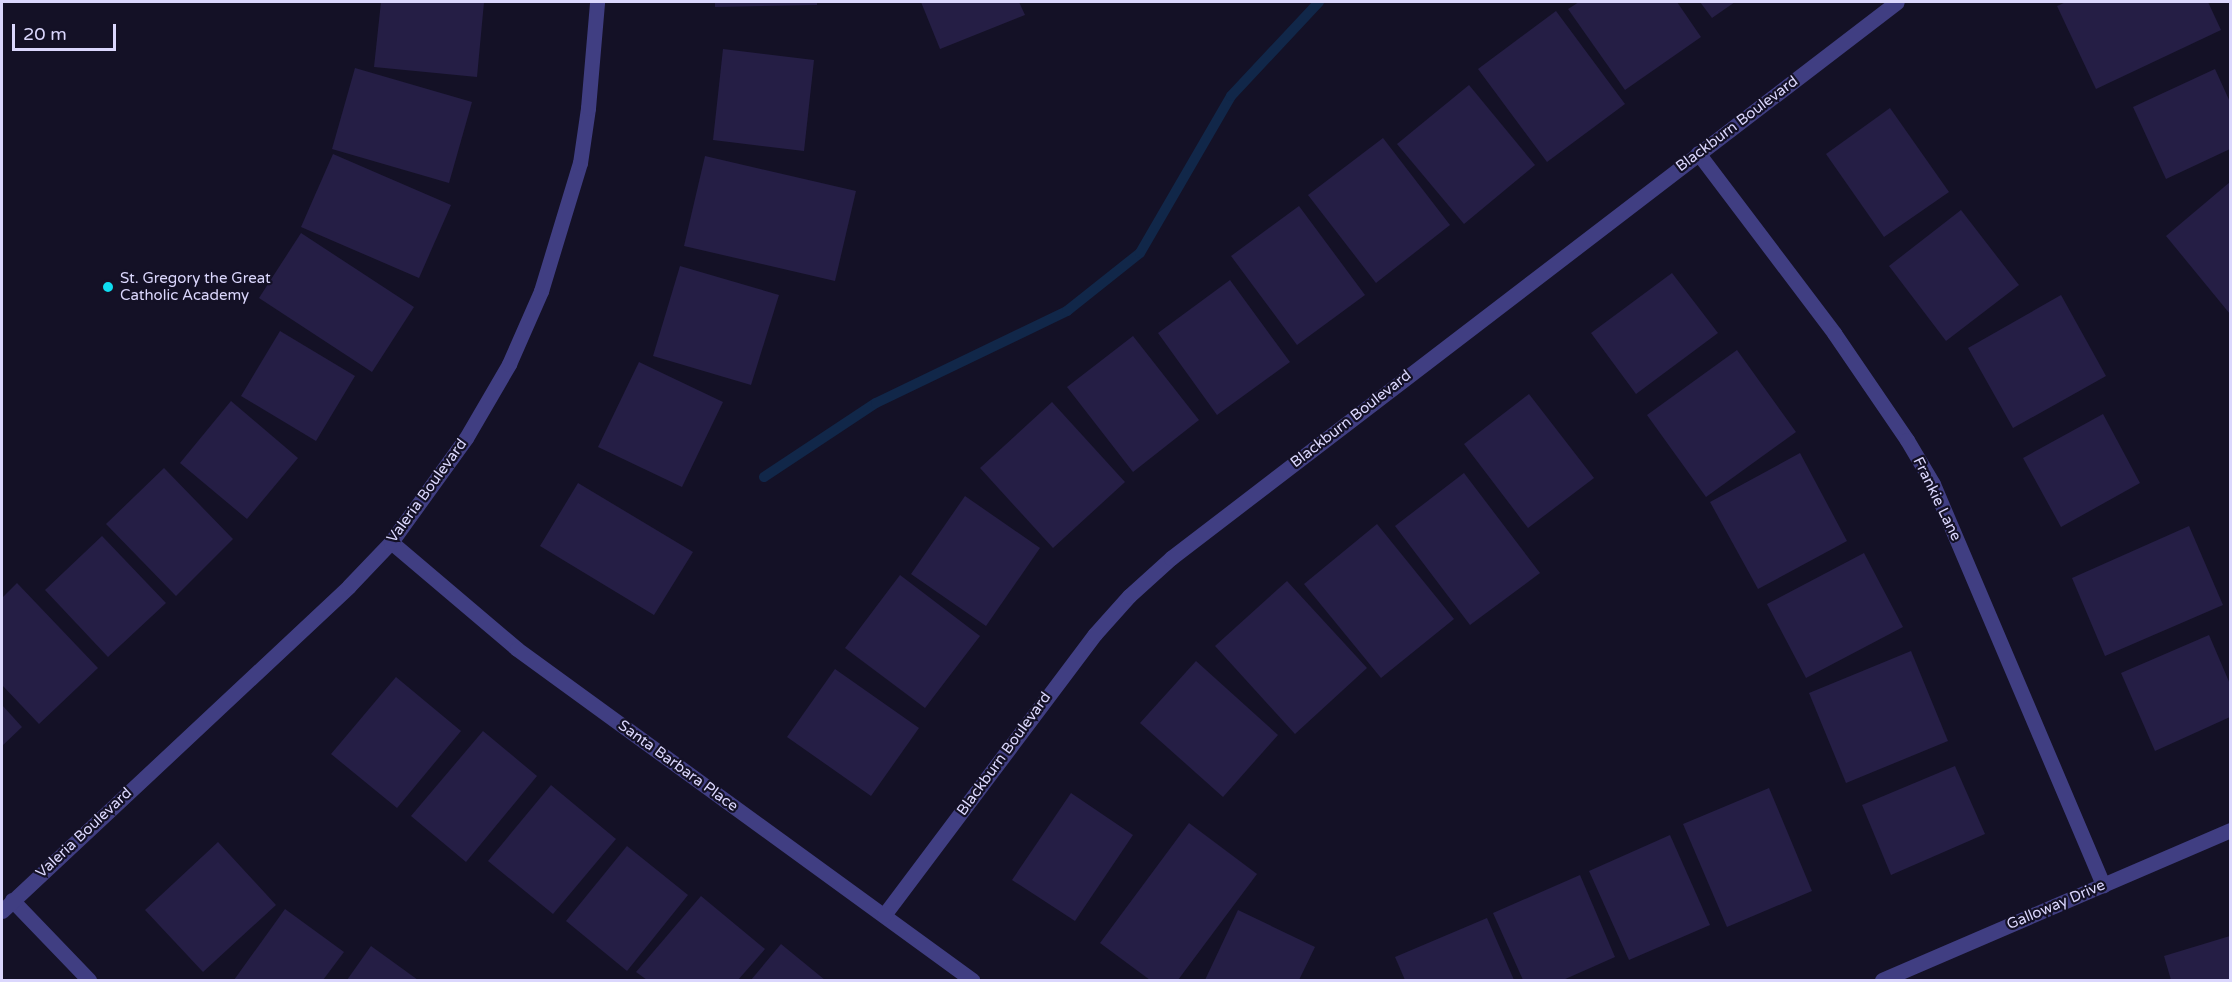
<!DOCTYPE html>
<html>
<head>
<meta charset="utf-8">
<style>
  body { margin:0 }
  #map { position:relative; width:2232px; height:982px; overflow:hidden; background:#141126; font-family:"Varela Round",sans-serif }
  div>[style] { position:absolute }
  .stream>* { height:10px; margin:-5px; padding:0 5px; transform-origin:5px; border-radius:5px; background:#112749 }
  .building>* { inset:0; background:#251e45 }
  .minor>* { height:15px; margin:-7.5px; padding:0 7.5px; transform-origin:7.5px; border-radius:7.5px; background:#403e82 }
  .dots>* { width:16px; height:16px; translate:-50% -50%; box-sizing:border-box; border:3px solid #141126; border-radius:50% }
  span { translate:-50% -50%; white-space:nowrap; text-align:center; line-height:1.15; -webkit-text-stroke:4.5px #141126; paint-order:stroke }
  .street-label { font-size:15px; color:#dbd7fd }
  .poi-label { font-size:15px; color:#dbd7fd }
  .left { translate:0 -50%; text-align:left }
  .frame { position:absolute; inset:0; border:3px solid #dbd7fd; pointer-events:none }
  .scale { position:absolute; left:12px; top:24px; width:104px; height:27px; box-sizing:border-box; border:3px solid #dbd7fd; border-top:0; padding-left:8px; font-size:18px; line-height:21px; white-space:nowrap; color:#dbd7fd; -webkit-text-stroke:4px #141126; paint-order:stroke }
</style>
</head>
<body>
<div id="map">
  <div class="stream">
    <div style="left:764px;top:477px;width:134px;rotate:-33.5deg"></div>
    <div style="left:876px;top:403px;width:212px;rotate:-25.7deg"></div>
    <div style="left:1067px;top:311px;width:93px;rotate:-38.5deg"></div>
    <div style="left:1140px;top:253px;width:181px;rotate:-59.9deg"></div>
    <div style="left:1231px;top:96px;width:129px;rotate:-46.9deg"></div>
  </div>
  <div class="building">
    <div style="clip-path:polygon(381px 2px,484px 2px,477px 77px,374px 67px)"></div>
    <div style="clip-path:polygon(715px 2px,817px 2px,817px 5px,715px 7px)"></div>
    <div style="clip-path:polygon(921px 2px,1019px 2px,1025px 15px,940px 49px)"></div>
    <div style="clip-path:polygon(1579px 2px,1677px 2px,1701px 37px,1625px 90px,1568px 9px)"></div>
    <div style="clip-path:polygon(1700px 2px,1735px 2px,1712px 18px)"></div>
    <div style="clip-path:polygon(2066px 2px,2208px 2px,2221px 30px,2096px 89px,2057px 6px)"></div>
    <div style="clip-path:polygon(1556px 11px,1625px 104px,1547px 162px,1478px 69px)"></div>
    <div style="clip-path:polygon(723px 49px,814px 60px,804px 151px,713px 140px)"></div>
    <div style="clip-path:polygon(355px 68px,472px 102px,449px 183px,332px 149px)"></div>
    <div style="clip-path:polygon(2215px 69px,2230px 102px,2230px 149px,2166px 179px,2133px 107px)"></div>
    <div style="clip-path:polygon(1469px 85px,1535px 165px,1464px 224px,1397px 144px)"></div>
    <div style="clip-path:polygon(1890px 108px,1949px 192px,1884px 237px,1826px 154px)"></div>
    <div style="clip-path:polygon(1383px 138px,1450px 225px,1376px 283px,1308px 195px)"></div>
    <div style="clip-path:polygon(333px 154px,451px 205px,419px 278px,301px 227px)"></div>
    <div style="clip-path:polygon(705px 156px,856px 191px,835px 281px,684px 246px)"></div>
    <div style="clip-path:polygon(2230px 182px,2230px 314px,2166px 236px)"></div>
    <div style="clip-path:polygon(1299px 206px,1365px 295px,1297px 345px,1231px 256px)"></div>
    <div style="clip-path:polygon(1961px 210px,2019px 285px,1946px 341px,1889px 266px)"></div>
    <div style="clip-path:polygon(301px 233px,414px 307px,372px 372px,259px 298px)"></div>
    <div style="clip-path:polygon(680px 266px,779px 295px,751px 385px,653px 356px)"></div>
    <div style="clip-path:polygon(1672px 273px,1718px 333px,1636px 394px,1591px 333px)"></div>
    <div style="clip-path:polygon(1230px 280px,1290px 362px,1217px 415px,1158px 333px)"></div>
    <div style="clip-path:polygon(2061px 295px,2106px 376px,2013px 428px,1968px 348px)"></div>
    <div style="clip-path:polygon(280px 331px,355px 376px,316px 441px,241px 396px)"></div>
    <div style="clip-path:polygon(1133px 336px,1199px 420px,1133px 472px,1067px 387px)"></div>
    <div style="clip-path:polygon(1737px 350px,1796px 432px,1706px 497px,1647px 415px)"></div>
    <div style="clip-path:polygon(639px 362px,723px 402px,682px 487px,598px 447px)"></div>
    <div style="clip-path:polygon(1529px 394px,1594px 478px,1528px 528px,1464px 444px)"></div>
    <div style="clip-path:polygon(231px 401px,298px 458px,247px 519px,180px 463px)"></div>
    <div style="clip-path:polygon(1052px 402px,1125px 482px,1053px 548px,980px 468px)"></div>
    <div style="clip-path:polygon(2103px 414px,2140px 483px,2061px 527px,2023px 458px)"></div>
    <div style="clip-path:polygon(1800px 453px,1847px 541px,1758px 589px,1710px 502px)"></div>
    <div style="clip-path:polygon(164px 468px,233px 539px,176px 596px,106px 524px)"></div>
    <div style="clip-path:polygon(1464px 473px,1540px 573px,1470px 625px,1395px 526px)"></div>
    <div style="clip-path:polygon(578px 483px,693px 552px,654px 615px,540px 546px)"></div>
    <div style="clip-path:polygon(965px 496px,1040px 548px,986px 626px,911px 574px)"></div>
    <div style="clip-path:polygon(1377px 524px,1454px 619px,1381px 678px,1304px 584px)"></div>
    <div style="clip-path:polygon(2189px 526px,2223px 605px,2105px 656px,2072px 578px)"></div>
    <div style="clip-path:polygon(102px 536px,166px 603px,108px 657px,45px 590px)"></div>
    <div style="clip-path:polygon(1864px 553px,1903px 627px,1806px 678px,1767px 604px)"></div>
    <div style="clip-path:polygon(900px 575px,980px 636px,925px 708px,845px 648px)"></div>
    <div style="clip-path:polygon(1287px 581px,1367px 668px,1295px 734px,1215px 646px)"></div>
    <div style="clip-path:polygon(17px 583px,98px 668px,39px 724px,2px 685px,2px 598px)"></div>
    <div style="clip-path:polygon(2209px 635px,2230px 684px,2230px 717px,2155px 751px,2121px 673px)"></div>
    <div style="clip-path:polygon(1911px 651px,1948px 741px,1846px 783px,1809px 693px)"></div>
    <div style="clip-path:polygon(1196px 661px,1278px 735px,1223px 797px,1140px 723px)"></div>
    <div style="clip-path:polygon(835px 669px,919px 728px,871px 796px,787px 737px)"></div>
    <div style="clip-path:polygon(396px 677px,461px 731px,397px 808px,331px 754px)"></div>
    <div style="clip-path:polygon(2px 705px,22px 727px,2px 746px)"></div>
    <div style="clip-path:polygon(483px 731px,537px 776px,466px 862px,411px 816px)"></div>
    <div style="clip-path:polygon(1955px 766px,1985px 834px,1891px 875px,1862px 805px)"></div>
    <div style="clip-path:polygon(551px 785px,616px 839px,553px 914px,488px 861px)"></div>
    <div style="clip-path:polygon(1769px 788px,1812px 891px,1727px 927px,1683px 824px)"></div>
    <div style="clip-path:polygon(1071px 793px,1133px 835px,1075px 921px,1012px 880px)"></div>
    <div style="clip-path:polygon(1189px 823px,1257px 874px,1178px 980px,1150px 980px,1100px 943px)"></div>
    <div style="clip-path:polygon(1670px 835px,1710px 925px,1629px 960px,1589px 871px)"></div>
    <div style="clip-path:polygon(218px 842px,276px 905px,203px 972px,145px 910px)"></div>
    <div style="clip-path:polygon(627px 846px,688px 895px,627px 971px,566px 921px)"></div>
    <div style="clip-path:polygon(1580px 875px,1615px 957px,1563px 980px,1523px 980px,1493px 913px)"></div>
    <div style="clip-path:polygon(701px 896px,765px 949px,738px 980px,647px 980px,636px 972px)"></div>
    <div style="clip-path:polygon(285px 909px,344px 952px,323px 980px,234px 980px)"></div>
    <div style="clip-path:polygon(1238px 910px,1315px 947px,1299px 980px,1205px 980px)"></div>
    <div style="clip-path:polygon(1487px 918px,1514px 980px,1405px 980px,1395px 957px)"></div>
    <div style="clip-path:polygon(2230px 936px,2230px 980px,2171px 980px,2164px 956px)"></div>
    <div style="clip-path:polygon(781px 944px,825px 980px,751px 980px)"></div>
    <div style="clip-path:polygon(371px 946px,418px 980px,347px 980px)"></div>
  </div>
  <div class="minor">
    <div style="left:1698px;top:153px;width:226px;rotate:52.9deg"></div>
    <div style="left:1834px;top:333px;width:130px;rotate:55.7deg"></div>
    <div style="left:1907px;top:440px;width:51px;rotate:59.4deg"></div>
    <div style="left:1933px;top:484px;width:436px;rotate:67deg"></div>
    <div style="left:391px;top:542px;width:165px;rotate:40.3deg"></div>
    <div style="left:517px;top:649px;width:563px;rotate:36.03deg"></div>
    <div style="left:12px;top:900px;width:111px;rotate:46.1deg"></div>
    <div style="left:2px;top:911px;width:475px;rotate:-43.1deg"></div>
    <div style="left:349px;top:586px;width:61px;rotate:-46.3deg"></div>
    <div style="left:391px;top:542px;width:128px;rotate:-54.2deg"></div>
    <div style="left:466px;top:438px;width:86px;rotate:-59.8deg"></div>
    <div style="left:509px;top:364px;width:80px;rotate:-66.3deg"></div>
    <div style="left:541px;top:291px;width:134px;rotate:-73.1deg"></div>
    <div style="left:580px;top:163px;width:56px;rotate:-81.7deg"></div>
    <div style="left:588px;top:108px;width:106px;rotate:-85.1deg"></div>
    <div style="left:884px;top:915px;width:351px;rotate:-53.1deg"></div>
    <div style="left:1095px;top:634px;width:51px;rotate:-48.2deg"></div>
    <div style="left:1129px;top:596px;width:57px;rotate:-42.1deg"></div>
    <div style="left:1171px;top:558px;width:914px;rotate:-37.45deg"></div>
    <div style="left:1882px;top:980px;width:379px;rotate:-23.3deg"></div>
  </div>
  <div class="dots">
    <div style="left:108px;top:287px;background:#0fddf1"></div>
  </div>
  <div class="street-label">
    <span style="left:1737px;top:124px;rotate:-37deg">Blackburn Boulevard</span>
    <span style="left:1351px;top:419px;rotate:-38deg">Blackburn Boulevard</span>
    <span style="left:427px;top:491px;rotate:-54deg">Valeria Boulevard</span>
    <span style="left:1937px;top:499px;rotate:64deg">Frankie Lane</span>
    <span style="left:1004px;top:754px;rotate:-54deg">Blackburn Boulevard</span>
    <span style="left:678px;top:766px;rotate:36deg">Santa Barbara Place</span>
    <span style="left:84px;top:833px;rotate:-43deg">Valeria Boulevard</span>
    <span style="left:2056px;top:905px;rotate:-23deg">Galloway Drive</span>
  </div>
  <div class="poi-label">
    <span class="left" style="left:120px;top:287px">St. Gregory the Great<br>Catholic Academy</span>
  </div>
  <div class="frame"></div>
  <div class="scale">20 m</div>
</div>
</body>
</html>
